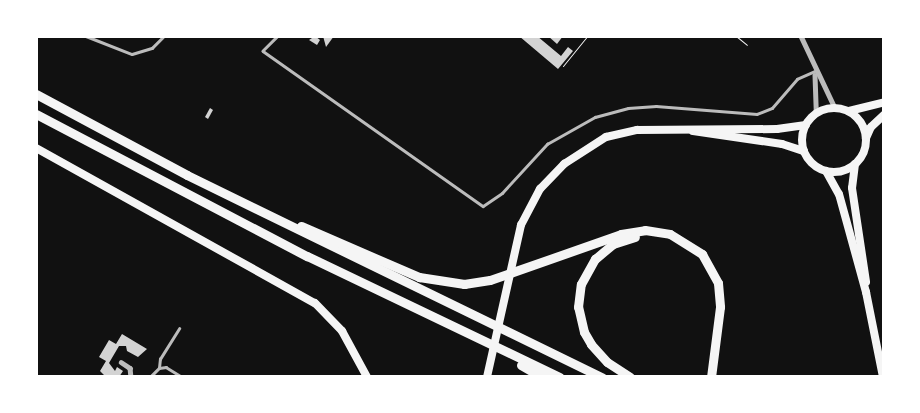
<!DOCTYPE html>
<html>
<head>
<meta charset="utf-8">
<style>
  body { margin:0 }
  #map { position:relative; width:920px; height:413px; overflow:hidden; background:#111; font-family:"Sofia Sans Condensed",sans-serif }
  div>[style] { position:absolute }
  .building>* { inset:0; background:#d3d3d3 }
  .path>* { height:1px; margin:-0.5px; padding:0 0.5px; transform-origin:0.5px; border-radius:0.5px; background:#f5f5f5 }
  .service>* { height:2.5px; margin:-1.25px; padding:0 1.25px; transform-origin:1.25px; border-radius:1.25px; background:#bcbcbc }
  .minor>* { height:4.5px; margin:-2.25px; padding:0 2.25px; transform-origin:2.25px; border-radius:2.25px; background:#bcbcbc }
  .primary>* { height:8px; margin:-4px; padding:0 4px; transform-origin:4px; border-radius:4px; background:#f5f5f5 }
  .primary>.ring { margin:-4px; padding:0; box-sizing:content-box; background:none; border:8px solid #f5f5f5; border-radius:50% }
  .motorway>* { height:9px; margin:-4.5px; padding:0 4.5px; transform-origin:4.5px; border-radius:4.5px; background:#f5f5f5 }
  span { translate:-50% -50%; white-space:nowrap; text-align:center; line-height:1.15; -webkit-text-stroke:4px #fff; paint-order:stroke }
  .frame { position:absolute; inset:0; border:38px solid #fff; pointer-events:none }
</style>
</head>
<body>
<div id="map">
  <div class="building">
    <div style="clip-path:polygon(315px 36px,320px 40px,317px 45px,309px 40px)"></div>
    <div style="clip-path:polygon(323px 36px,334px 36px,326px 47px)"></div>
    <div style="clip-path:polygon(519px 36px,537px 36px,561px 56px,568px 47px,573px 51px,558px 69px)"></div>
    <div style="clip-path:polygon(548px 36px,563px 36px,557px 44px)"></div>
    <div style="clip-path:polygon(210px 108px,213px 110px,208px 119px,205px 117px)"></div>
    <div style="clip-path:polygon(122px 334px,147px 349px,138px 357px,127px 351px,126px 346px,119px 346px,109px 363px,115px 371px,117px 367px,123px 371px,119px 377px,106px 377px,100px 371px,106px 361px,99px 357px,109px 340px,116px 344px)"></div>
  </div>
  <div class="path">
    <div style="left:736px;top:36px;width:14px;rotate:39deg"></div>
    <div style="left:563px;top:66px;width:38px;rotate:-51deg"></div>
  </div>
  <div class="service">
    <div style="left:86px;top:36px;width:49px;rotate:21.4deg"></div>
    <div style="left:132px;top:54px;width:21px;rotate:-17deg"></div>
    <div style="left:152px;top:48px;width:17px;rotate:-45deg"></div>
    <div style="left:278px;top:36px;width:21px;rotate:135deg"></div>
    <div style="left:263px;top:51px;width:269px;rotate:35.2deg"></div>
    <div style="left:483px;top:206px;width:23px;rotate:-34deg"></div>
    <div style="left:502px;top:193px;width:67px;rotate:-47.4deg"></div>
    <div style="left:547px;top:144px;width:55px;rotate:-29.4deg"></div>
    <div style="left:595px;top:117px;width:34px;rotate:-15deg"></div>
    <div style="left:628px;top:108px;width:28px;rotate:-4deg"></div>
    <div style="left:656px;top:106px;width:101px;rotate:4.5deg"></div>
    <div style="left:757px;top:114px;width:16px;rotate:-22deg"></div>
    <div style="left:772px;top:108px;width:38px;rotate:-49deg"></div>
    <div style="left:797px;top:79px;width:20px;rotate:-24deg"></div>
    <div style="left:159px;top:368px;width:9px;rotate:-84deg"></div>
    <div style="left:160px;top:359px;width:36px;rotate:-58deg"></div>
    <div style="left:150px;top:377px;width:13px;rotate:-45deg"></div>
    <div style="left:159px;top:368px;width:7px;rotate:-8deg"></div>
    <div style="left:166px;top:367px;width:19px;rotate:32deg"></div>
  </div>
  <div class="minor">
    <div style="left:801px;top:36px;width:80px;rotate:64.7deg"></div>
    <div style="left:815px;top:75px;width:38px;rotate:88deg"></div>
    <div style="left:121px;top:362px;width:11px;rotate:34deg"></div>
    <div style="left:130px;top:368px;width:9px;rotate:84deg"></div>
  </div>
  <div class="primary">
    <div class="ring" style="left:802px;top:108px;width:56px;height:56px"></div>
    <div style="left:849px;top:111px;width:36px;rotate:-14deg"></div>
    <div style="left:693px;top:131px;width:90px;rotate:8.3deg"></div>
    <div style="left:782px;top:144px;width:23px;rotate:18deg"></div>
    <div style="left:866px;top:138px;width:12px;rotate:-66deg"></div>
    <div style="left:871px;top:127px;width:18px;rotate:-43deg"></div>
    <div style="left:36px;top:148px;width:319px;rotate:29.1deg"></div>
    <div style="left:315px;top:303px;width:39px;rotate:46deg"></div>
    <div style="left:342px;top:331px;width:52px;rotate:61.5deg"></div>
    <div style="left:855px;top:164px;width:24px;rotate:97deg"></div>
    <div style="left:852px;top:188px;width:95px;rotate:81.5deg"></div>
    <div style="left:826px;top:171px;width:26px;rotate:61deg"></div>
    <div style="left:839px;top:194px;width:102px;rotate:74.6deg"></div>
    <div style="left:866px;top:292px;width:87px;rotate:78.7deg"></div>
    <div style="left:487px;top:377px;width:156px;rotate:-77.4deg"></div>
    <div style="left:521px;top:225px;width:41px;rotate:-62.2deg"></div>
    <div style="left:540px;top:189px;width:35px;rotate:-46deg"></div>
    <div style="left:564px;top:164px;width:50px;rotate:-32.7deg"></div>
    <div style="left:606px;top:137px;width:32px;rotate:-13deg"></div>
    <div style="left:637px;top:130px;width:140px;rotate:-0.4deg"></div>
    <div style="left:777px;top:129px;width:29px;rotate:-8deg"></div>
  </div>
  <div class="motorway">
    <div style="left:36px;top:94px;width:171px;rotate:28.2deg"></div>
    <div style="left:187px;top:175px;width:462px;rotate:26deg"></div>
    <div style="left:36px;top:114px;width:306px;rotate:27.7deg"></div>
    <div style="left:307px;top:256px;width:280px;rotate:25.6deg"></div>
    <div style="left:301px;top:226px;width:129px;rotate:23.4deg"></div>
    <div style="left:419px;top:277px;width:46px;rotate:8.8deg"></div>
    <div style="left:464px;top:284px;width:26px;rotate:-9deg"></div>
    <div style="left:490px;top:280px;width:139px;rotate:-19.3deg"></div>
    <div style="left:621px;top:234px;width:24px;rotate:-9deg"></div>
    <div style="left:645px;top:230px;width:25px;rotate:9deg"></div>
    <div style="left:670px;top:234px;width:38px;rotate:32deg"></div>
    <div style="left:702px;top:254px;width:33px;rotate:61deg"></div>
    <div style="left:718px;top:283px;width:24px;rotate:85deg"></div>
    <div style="left:720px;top:307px;width:71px;rotate:97.3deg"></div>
    <div style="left:521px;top:365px;width:24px;rotate:30deg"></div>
    <div style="left:630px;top:377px;width:27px;rotate:-147deg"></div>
    <div style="left:607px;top:362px;width:24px;rotate:-132deg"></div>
    <div style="left:591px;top:344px;width:14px;rotate:-120deg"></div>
    <div style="left:584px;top:332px;width:26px;rotate:-103deg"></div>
    <div style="left:578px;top:307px;width:23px;rotate:-83deg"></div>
    <div style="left:581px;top:284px;width:29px;rotate:-61deg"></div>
    <div style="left:595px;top:259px;width:23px;rotate:-40deg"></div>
    <div style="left:613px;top:244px;width:23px;rotate:-18deg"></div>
  </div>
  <div class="frame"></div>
</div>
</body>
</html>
